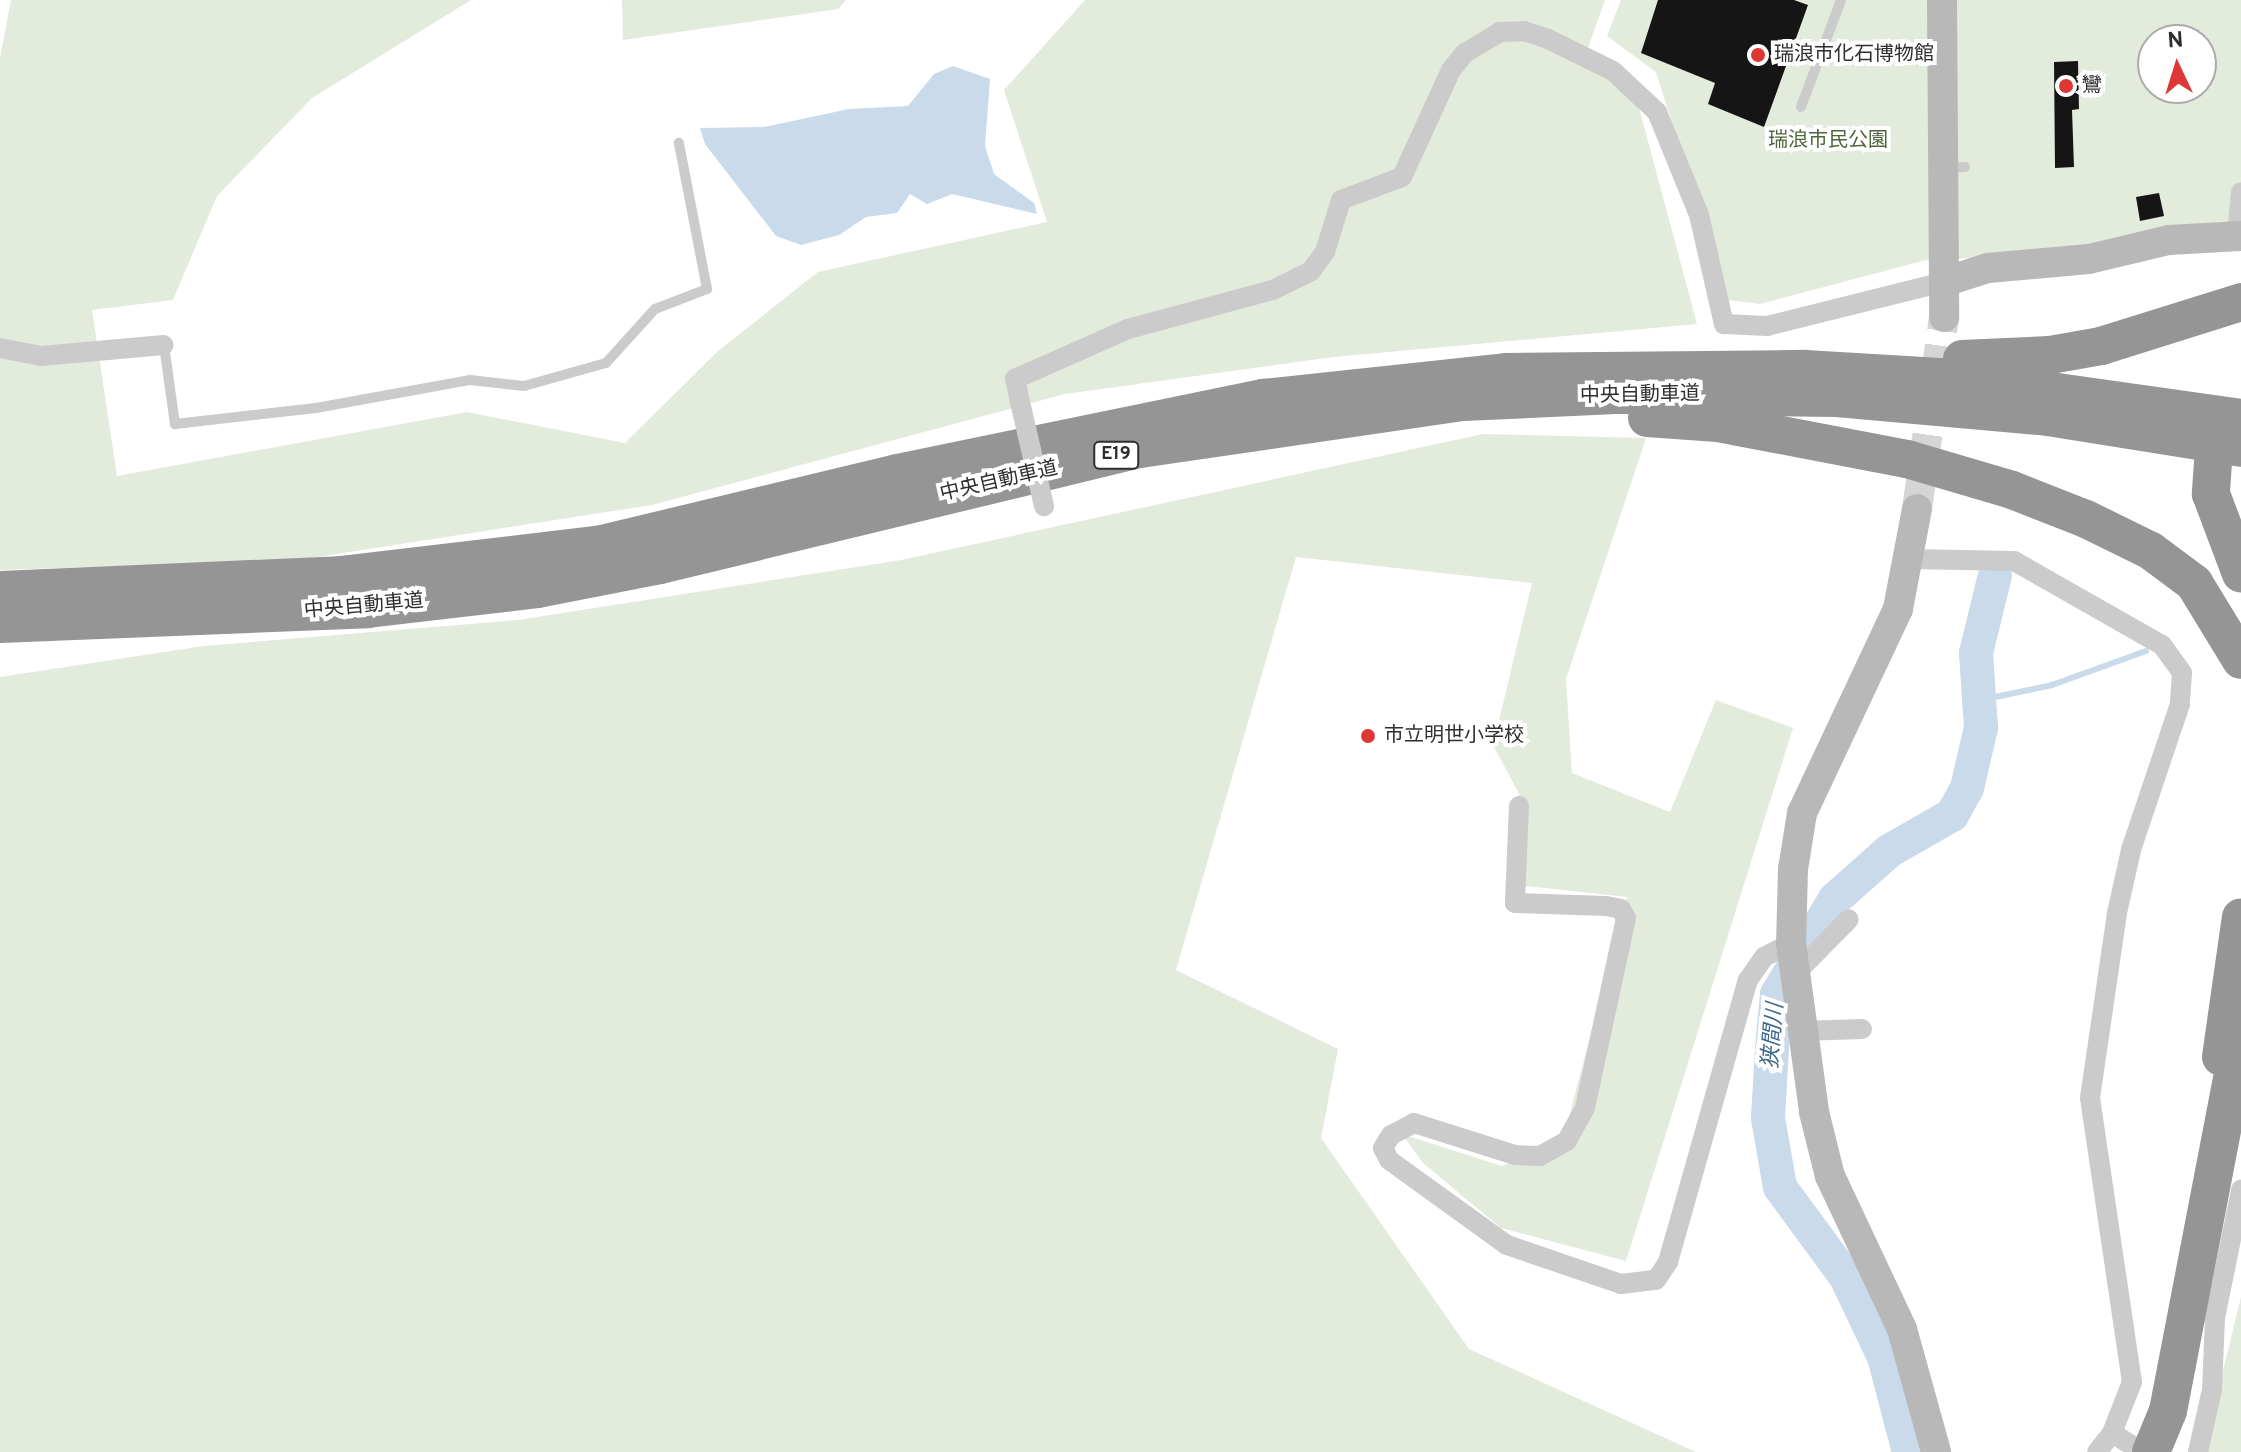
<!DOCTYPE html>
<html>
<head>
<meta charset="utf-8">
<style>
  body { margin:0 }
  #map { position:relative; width:2241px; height:1452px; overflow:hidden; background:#fff; font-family:Overpass,"Noto Sans JP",sans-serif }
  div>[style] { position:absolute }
  .green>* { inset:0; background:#e3ebdc }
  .water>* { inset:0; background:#c9daea }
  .stream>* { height:6px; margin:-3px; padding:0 3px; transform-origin:3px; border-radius:3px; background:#c9daea }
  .river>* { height:34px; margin:-17px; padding:0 17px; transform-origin:17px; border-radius:17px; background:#c9daea }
  .building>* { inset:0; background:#151515 }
  .secondary-tunnel>* { height:30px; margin-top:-15px; transform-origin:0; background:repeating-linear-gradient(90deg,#d5d5d5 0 30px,transparent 0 45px) }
  .lane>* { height:10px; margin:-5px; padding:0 5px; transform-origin:5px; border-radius:5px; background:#cbcbcb }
  .street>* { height:20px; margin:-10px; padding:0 10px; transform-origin:10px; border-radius:10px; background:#cbcbcb }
  .secondary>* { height:30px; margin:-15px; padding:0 15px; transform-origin:15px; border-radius:15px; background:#b8b8b8 }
  .highway>* { height:38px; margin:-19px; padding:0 19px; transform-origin:19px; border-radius:19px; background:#959595 }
  .street-bridge>* { height:20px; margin:-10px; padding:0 10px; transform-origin:10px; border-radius:10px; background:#cbcbcb }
  .dots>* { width:22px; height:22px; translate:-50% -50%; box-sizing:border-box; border:4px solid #fff; border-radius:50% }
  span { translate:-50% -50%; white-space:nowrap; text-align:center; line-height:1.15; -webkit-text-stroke:8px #fff; paint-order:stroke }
  .shield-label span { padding:2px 6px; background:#fff; border:2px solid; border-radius:6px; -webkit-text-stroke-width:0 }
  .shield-label { font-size:18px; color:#2e2e2e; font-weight:700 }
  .poi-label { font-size:20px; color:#2e2e2e }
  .left { translate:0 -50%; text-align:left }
  .park-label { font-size:20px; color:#4d683d }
  .street-label { font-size:20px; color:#2e2e2e }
  .water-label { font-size:22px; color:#3f688d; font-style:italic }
  .north { position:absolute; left:2137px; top:24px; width:80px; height:80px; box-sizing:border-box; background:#fff; border:2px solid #ababab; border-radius:50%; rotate:356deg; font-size:22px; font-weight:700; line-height:32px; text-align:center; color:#2e2e2e }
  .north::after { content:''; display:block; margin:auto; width:28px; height:36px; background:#de3836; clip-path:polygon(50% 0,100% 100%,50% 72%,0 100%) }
</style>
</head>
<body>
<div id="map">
  <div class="green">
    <div style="clip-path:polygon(11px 0,471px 0,312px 98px,217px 196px,173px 300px,92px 310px,117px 476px,467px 412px,625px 443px,718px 351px,818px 272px,1047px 222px,1004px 90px,1085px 0,1605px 0,1583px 62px,1637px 100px,1697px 324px,1333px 357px,1065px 394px,652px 505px,298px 560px,0 570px,0 58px)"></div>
    <div style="clip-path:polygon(622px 0,846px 0,838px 9px,623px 40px)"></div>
    <div style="clip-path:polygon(evenodd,1621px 0,2241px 0,2241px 222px,2218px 222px,2093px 253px,1926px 260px,1760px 304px,1728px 300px,1656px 72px,1607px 36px,1621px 0,2153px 40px,2201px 40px,2201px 88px,2153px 88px,2153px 40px)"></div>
    <div style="clip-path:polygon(1483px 434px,1646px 438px,1566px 679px,1572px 773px,1670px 812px,1716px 700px,1793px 728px,1626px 1261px,1501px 1228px,1423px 1163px,1402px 1134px,1502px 1166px,1562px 1143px,1627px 897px,1508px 884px,1519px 794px,1493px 745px,1532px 583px,1296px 557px,1176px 970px,1338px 1049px,1321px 1138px,1469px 1349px,1696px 1452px,0 1452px,0 677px,203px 646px,518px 620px,901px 560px)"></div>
    <div style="clip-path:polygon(2241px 1297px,2241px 1452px,2202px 1452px,2206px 1440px)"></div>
  </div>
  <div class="water">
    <div style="clip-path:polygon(953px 66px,990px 79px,985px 146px,994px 174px,1034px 203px,1037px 214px,952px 194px,927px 204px,910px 194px,897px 213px,866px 217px,839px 235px,801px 245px,776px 236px,705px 144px,700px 128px,764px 127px,849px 109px,908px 106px,934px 74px)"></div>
  </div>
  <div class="stream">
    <div style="left:1981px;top:700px;width:73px;rotate:-11.9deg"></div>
    <div style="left:2052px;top:685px;width:100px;rotate:-19.9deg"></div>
  </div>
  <div class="river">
    <div style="left:1909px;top:1452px;width:98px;rotate:-104.7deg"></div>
    <div style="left:1884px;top:1357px;width:89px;rotate:-115.4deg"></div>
    <div style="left:1846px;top:1277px;width:112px;rotate:-126.3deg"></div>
    <div style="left:1780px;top:1187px;width:70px;rotate:-99.9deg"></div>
    <div style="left:1768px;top:1118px;width:70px;rotate:-86.7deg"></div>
    <div style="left:1772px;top:1048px;width:54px;rotate:-84.7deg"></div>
    <div style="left:1777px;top:994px;width:111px;rotate:-58.6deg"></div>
    <div style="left:1835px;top:899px;width:72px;rotate:-41.6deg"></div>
    <div style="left:1889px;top:851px;width:73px;rotate:-29.7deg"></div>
    <div style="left:1952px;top:815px;width:31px;rotate:-61deg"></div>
    <div style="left:1967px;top:788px;width:62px;rotate:-76.9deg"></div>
    <div style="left:1981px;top:728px;width:75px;rotate:-93.8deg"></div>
    <div style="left:1976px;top:653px;width:80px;rotate:-76.3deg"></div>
  </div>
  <div class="building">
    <div style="clip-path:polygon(1658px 0,1794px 0,1808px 5px,1764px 127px,1708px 104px,1715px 83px,1641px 53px)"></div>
    <div style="clip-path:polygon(2078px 61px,2079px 109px,2072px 110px,2074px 167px,2055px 168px,2054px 62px)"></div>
    <div style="clip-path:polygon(2159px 193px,2164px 216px,2140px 221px,2136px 197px)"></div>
  </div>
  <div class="secondary-tunnel">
    <div style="left:1917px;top:509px;width:194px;rotate:-82deg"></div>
  </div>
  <div class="lane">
    <div style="left:1801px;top:107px;width:114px;rotate:-69.5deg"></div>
    <div style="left:1945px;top:168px;width:20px;rotate:-3deg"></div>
    <div style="left:164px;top:345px;width:80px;rotate:82.1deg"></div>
    <div style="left:175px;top:424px;width:142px;rotate:-6.5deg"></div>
    <div style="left:316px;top:408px;width:157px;rotate:-10.3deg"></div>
    <div style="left:470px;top:380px;width:54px;rotate:6.3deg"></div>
    <div style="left:524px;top:386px;width:85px;rotate:-15.7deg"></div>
    <div style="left:606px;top:363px;width:73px;rotate:-47.8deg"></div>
    <div style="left:655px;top:309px;width:56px;rotate:-21deg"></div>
    <div style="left:707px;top:289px;width:149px;rotate:-100.9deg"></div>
  </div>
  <div class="street">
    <div style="left:2237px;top:236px;width:44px;rotate:-84.8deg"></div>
    <div style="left:0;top:348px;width:42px;rotate:11deg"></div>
    <div style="left:41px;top:356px;width:123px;rotate:-5.1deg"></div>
    <div style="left:1020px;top:402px;width:24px;rotate:-102deg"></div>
    <div style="left:1015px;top:379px;width:124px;rotate:-23.9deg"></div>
    <div style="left:1128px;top:329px;width:150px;rotate:-15.1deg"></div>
    <div style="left:1273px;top:290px;width:42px;rotate:-26.6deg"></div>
    <div style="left:1311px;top:271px;width:24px;rotate:-54deg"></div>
    <div style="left:1325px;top:252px;width:54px;rotate:-72.9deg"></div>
    <div style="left:1341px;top:200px;width:65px;rotate:-20.7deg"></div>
    <div style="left:1402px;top:177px;width:118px;rotate:-65.4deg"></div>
    <div style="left:1451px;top:70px;width:22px;rotate:-51deg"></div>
    <div style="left:1465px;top:53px;width:41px;rotate:-31deg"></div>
    <div style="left:1500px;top:32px;width:24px;rotate:-2deg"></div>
    <div style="left:1524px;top:31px;width:25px;rotate:18deg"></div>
    <div style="left:1548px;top:39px;width:72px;rotate:26.2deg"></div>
    <div style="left:1613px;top:71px;width:60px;rotate:43deg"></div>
    <div style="left:1657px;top:112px;width:111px;rotate:67.8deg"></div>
    <div style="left:1699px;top:215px;width:112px;rotate:77.1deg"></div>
    <div style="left:1724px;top:324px;width:43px;rotate:2.7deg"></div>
    <div style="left:1767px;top:326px;width:182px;rotate:-14deg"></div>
    <div style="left:1909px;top:559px;width:105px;rotate:1.1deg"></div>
    <div style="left:2014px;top:561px;width:170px;rotate:29.6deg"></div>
    <div style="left:2162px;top:645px;width:34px;rotate:54deg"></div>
    <div style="left:2182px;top:673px;width:31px;rotate:94deg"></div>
    <div style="left:2180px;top:704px;width:154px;rotate:108.6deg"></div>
    <div style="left:2131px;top:850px;width:65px;rotate:102.5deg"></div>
    <div style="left:2117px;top:913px;width:187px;rotate:98.3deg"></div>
    <div style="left:2090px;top:1098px;width:287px;rotate:81.6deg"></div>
    <div style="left:2132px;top:1382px;width:55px;rotate:111.4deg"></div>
    <div style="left:2112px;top:1433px;width:24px;rotate:128deg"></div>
    <div style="left:1519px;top:806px;width:97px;rotate:92.4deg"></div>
    <div style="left:1515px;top:903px;width:91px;rotate:1.9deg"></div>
    <div style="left:1606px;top:906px;width:15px;rotate:11deg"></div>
    <div style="left:1621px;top:909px;width:10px;rotate:61deg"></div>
    <div style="left:1626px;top:918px;width:194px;rotate:102.2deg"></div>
    <div style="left:1585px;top:1108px;width:38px;rotate:119deg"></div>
    <div style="left:1567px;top:1141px;width:31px;rotate:151deg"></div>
    <div style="left:1540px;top:1156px;width:25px;rotate:-178deg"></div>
    <div style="left:1515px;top:1155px;width:106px;rotate:-162.4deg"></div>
    <div style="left:1414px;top:1123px;width:26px;rotate:152deg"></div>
    <div style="left:1391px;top:1135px;width:15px;rotate:122deg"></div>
    <div style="left:1383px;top:1148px;width:13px;rotate:63deg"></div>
    <div style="left:1389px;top:1160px;width:145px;rotate:35.8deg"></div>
    <div style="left:1507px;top:1245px;width:120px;rotate:18.9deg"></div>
    <div style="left:1621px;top:1284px;width:35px;rotate:-7deg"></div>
    <div style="left:1656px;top:1280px;width:22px;rotate:-56deg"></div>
    <div style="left:1668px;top:1262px;width:293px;rotate:-74.2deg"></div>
    <div style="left:1748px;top:980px;width:28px;rotate:-55deg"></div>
    <div style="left:1764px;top:957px;width:30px;rotate:-27deg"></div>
    <div style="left:1794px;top:975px;width:78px;rotate:-45.5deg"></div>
    <div style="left:1801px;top:1031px;width:61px;rotate:-1.9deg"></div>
    <div style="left:2112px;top:1433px;width:26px;rotate:32deg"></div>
    <div style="left:2198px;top:1452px;width:64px;rotate:-77.3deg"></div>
    <div style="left:2212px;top:1390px;width:72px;rotate:-87.6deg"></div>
    <div style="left:2215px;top:1318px;width:131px;rotate:-78.5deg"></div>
  </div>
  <div class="secondary">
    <div style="left:1942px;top:0;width:317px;rotate:89.6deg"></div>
    <div style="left:1944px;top:282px;width:46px;rotate:-17.7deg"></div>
    <div style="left:1988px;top:268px;width:101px;rotate:-5.1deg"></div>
    <div style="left:2089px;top:259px;width:82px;rotate:-13.4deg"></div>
    <div style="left:2169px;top:240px;width:72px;rotate:-3.2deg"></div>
    <div style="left:1917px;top:509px;width:102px;rotate:100.8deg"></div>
    <div style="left:1898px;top:609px;width:225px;rotate:115.2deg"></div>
    <div style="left:1802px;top:813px;width:57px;rotate:99.1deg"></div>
    <div style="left:1793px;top:869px;width:74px;rotate:91.5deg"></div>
    <div style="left:1791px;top:943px;width:171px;rotate:82.2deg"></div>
    <div style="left:1814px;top:1112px;width:66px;rotate:76deg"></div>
    <div style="left:1830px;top:1176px;width:169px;rotate:64.8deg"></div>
    <div style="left:1902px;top:1329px;width:128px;rotate:74.5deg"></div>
  </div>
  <div class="highway">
    <div style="left:1962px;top:359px;width:88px;rotate:-2.6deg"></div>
    <div style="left:2050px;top:355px;width:52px;rotate:-10deg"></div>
    <div style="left:2101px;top:346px;width:147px;rotate:-17.4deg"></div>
    <div style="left:1647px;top:418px;width:71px;rotate:4deg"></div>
    <div style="left:1718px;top:423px;width:192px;rotate:10.8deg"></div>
    <div style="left:1907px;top:459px;width:109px;rotate:16.4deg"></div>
    <div style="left:2012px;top:490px;width:79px;rotate:21.4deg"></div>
    <div style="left:2086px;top:519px;width:72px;rotate:26.2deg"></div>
    <div style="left:2151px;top:551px;width:54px;rotate:36.7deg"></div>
    <div style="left:2194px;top:583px;width:90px;rotate:58.6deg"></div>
    <div style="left:2213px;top:462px;width:32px;rotate:94deg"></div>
    <div style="left:2211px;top:494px;width:85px;rotate:69.4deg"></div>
    <div style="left:0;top:590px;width:340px;rotate:-2.5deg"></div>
    <div style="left:340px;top:575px;width:264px;rotate:-6.7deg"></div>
    <div style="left:602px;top:544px;width:303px;rotate:-13.5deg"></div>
    <div style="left:897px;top:473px;width:374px;rotate:-11.6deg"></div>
    <div style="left:1263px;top:398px;width:244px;rotate:-6.1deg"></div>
    <div style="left:1506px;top:372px;width:299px;rotate:-0.6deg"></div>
    <div style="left:1805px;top:369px;width:152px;rotate:3.4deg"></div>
    <div style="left:1957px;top:378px;width:287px;rotate:8deg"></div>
    <div style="left:0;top:624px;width:368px;rotate:-2.3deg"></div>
    <div style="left:368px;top:609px;width:170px;rotate:-6.7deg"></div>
    <div style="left:537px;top:589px;width:125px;rotate:-11deg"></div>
    <div style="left:660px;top:565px;width:494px;rotate:-13.6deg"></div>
    <div style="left:1140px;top:449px;width:326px;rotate:-8.3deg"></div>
    <div style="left:1463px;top:402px;width:153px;rotate:-2.6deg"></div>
    <div style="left:1616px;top:395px;width:221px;rotate:0.8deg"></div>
    <div style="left:1837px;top:398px;width:212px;rotate:5.1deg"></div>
    <div style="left:2048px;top:417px;width:195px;rotate:9.1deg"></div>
    <div style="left:2221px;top:1057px;width:141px;rotate:-81.9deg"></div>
    <div style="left:2151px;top:1452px;width:44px;rotate:-67.5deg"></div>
    <div style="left:2168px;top:1411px;width:387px;rotate:-79.1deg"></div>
  </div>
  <div class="street-bridge">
    <div style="left:1020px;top:402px;width:107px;rotate:77deg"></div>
  </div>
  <div class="dots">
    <div style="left:1758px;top:55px;background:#de3836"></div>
    <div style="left:2066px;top:86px;background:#de3836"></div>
    <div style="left:1368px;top:736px;background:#de3836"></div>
  </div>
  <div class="shield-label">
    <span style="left:1116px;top:455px">E19</span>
  </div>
  <div class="poi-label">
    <span class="left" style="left:1774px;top:55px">瑞浪市化石博物館</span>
    <span class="left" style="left:2082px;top:86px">鸞</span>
    <span class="left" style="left:1384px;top:736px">市立明世小学校</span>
  </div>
  <div class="park-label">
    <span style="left:1828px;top:141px">瑞浪市民公園</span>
  </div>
  <div class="street-label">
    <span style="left:1640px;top:396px;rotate:-1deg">中央自動車道</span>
    <span style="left:999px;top:482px;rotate:-13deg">中央自動車道</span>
    <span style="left:364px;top:607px;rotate:-5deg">中央自動車道</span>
  </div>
  <div class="water-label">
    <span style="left:1774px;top:1036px;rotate:-85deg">狭間川</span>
  </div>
  <div class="north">N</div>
</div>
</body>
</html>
